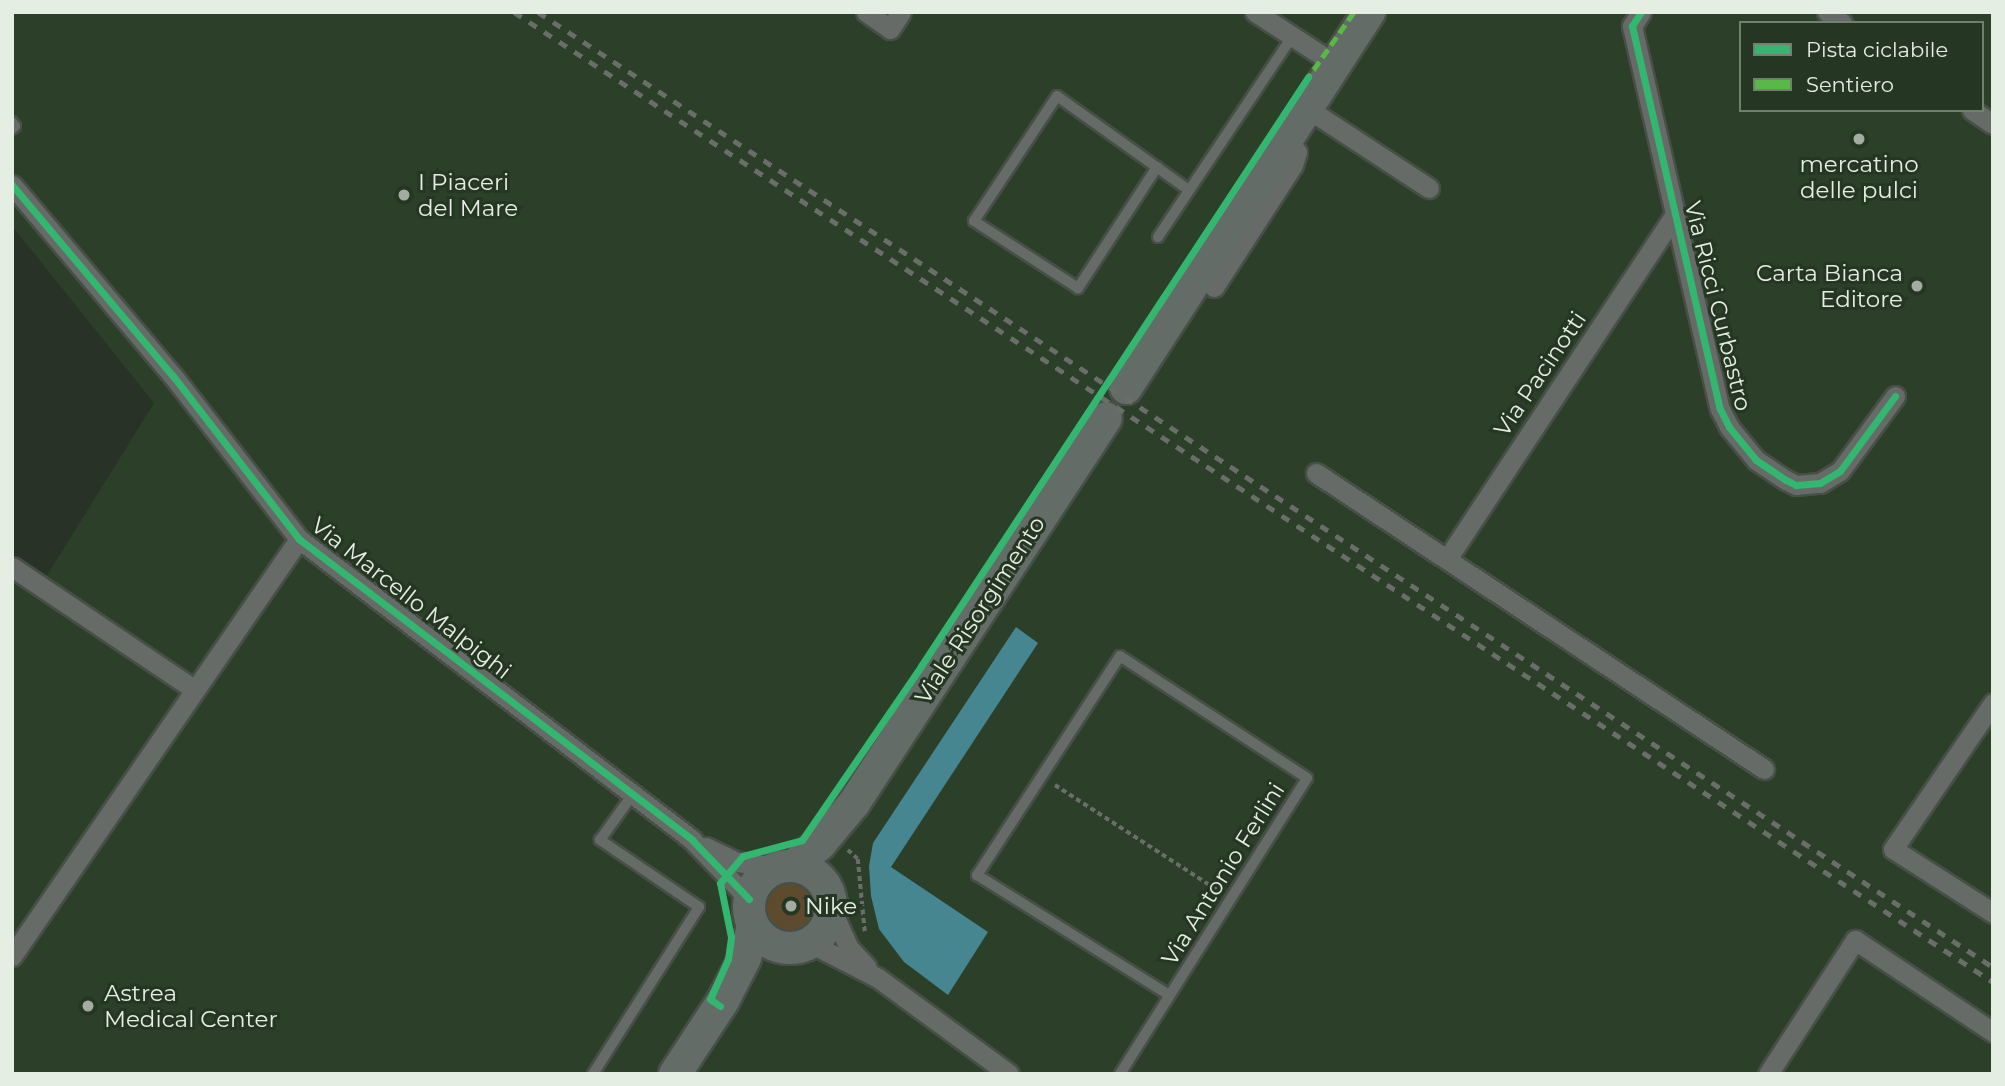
<!DOCTYPE html>
<html>
<head>
<meta charset="utf-8">
<style>
  body { margin:0 }
  #map { position:relative; width:2005px; height:1086px; overflow:hidden; background:#283227; font-family:Montserrat,sans-serif }
  div>[style] { position:absolute }
  .built>* { inset:0; background:#2b3f29 }
  .green>* { inset:0; background:#5e4b2e }
  .round { border-radius:50% }
  .water>* { inset:0; background:#458690 }
  .path>* { height:3.5px; margin-top:-1.75px; transform-origin:0; background:repeating-linear-gradient(90deg,#696e69 0 5px,transparent 0 8.5px) }
  .roads { filter:drop-shadow(2px 0 #474f46) drop-shadow(-2px 0 #474f46) drop-shadow(0 2px #474f46) drop-shadow(0 -2px #474f46) }
  .service>* { height:10px; margin:-5px; padding:0 5px; transform-origin:5px; border-radius:5px; background:#666b68 }
  .minor>* { height:19px; margin:-9.5px; padding:0 9.5px; transform-origin:9.5px; border-radius:9.5px; background:#666b68 }
  .primary>* { height:32px; margin:-16px; padding:0 16px; transform-origin:16px; border-radius:16px; background:#646c67 }
  .primary>.ring { margin:-16px; padding:0; box-sizing:content-box; background:none; border:32px solid #646c67; border-radius:50% }
  .rail>* { height:5px; margin-top:-2.5px; transform-origin:0; background:repeating-linear-gradient(90deg,#696e69 0 9px,transparent 0 18px) }
  .quiet>* { height:5px; margin-top:-2.5px; transform-origin:0; background:repeating-linear-gradient(90deg,#58b947 0 10px,transparent 0 15px) }
  .cycleway>* { height:7px; margin:-3.5px; padding:0 3.5px; transform-origin:3.5px; border-radius:3.5px; background:#33b770 }
  .dots>* { width:19px; height:19px; translate:-50% -50%; box-sizing:border-box; border:4px solid #253623; border-radius:50% }
  span { translate:-50% -50%; white-space:nowrap; text-align:center; line-height:1.15; -webkit-text-stroke:6px #253623; paint-order:stroke }
  .poi-label { font-size:23px; color:#e4eee2 }
  .left { translate:0 -50%; text-align:left }
  .right { translate:-100% -50%; text-align:right }
  .street-label { font-size:23px; color:#e4eee2 }
  .frame { position:absolute; inset:0; border:14px solid #e4eee2; pointer-events:none }
  .legend { position:absolute; left:1739px; top:21px; width:245px; height:91px; box-sizing:border-box; background:#253623; border:2px solid #71806f; margin:0; padding:9px 12px; list-style:none; font-size:21px; color:#e4eee2 }
  .legend li { display:flex; align-items:center; gap:14px; height:35px }
  .legend b { width:35px; border:2px solid #71806f }
</style>
</head>
<body>
<div id="map">
  <div class="built">
    <div style="clip-path:polygon(evenodd,12px 12px,1993px 12px,1993px 1074px,12px 1074px,12px 578px,36px 593px,154px 403px,12px 226px,12px 12px,1741px 23px,1982px 23px,1982px 110px,1741px 110px,1741px 23px)"></div>
  </div>
  <div class="green">
    <div class="round" style="left:757px;top:874px;width:66px;height:66px"></div>
  </div>
  <div class="water">
    <div style="clip-path:polygon(1016px 627px,1038px 643px,891px 867px,988px 932px,948px 995px,904px 962px,879px 929px,871px 896px,869px 866px,873px 843px)"></div>
  </div>
  <div class="path">
    <div style="left:1055px;top:785px;width:195px;rotate:32.9deg"></div>
    <div style="left:848px;top:850px;width:13px;rotate:42deg"></div>
    <div style="left:858px;top:859px;width:73px;rotate:84.5deg"></div>
  </div>
  <div class="roads">
    <div class="service">
      <div style="left:12px;top:122px;width:5px;rotate:53deg"></div>
      <div style="left:15px;top:126px;width:4px;rotate:135deg"></div>
      <div style="left:1157px;top:167px;width:145px;rotate:123.1deg"></div>
      <div style="left:1078px;top:288px;width:124px;rotate:-147.2deg"></div>
      <div style="left:974px;top:221px;width:150px;rotate:-56.4deg"></div>
      <div style="left:1057px;top:96px;width:162px;rotate:35.5deg"></div>
      <div style="left:1158px;top:237px;width:241px;rotate:-56.2deg"></div>
      <div style="left:593px;top:1074px;width:198px;rotate:-57.6deg"></div>
      <div style="left:699px;top:907px;width:120px;rotate:-145.9deg"></div>
      <div style="left:600px;top:840px;width:57px;rotate:-54.3deg"></div>
      <div style="left:1120px;top:1074px;width:350px;rotate:-57.7deg"></div>
      <div style="left:1307px;top:778px;width:223px;rotate:-146.9deg"></div>
      <div style="left:1120px;top:656px;width:262px;rotate:123.1deg"></div>
      <div style="left:977px;top:875px;width:226px;rotate:32deg"></div>
    </div>
    <div class="minor">
      <div style="left:866px;top:12px;width:29px;rotate:35deg"></div>
      <div style="left:890px;top:29px;width:20px;rotate:-57deg"></div>
      <div style="left:1255px;top:12px;width:95px;rotate:33deg"></div>
      <div style="left:1641px;top:12px;width:17px;rotate:123deg"></div>
      <div style="left:1632px;top:26px;width:393px;rotate:77.1deg"></div>
      <div style="left:1720px;top:409px;width:20px;rotate:63deg"></div>
      <div style="left:1729px;top:427px;width:43px;rotate:50.7deg"></div>
      <div style="left:1756px;top:460px;width:36px;rotate:34deg"></div>
      <div style="left:1786px;top:480px;width:11px;rotate:27deg"></div>
      <div style="left:1796px;top:485px;width:24px;rotate:-5deg"></div>
      <div style="left:1820px;top:483px;width:23px;rotate:-31deg"></div>
      <div style="left:1840px;top:471px;width:93px;rotate:-53.7deg"></div>
      <div style="left:1827px;top:12px;width:19px;rotate:36deg"></div>
      <div style="left:1305px;top:107px;width:148px;rotate:33.2deg"></div>
      <div style="left:1972px;top:110px;width:25px;rotate:34deg"></div>
      <div style="left:12px;top:185px;width:250px;rotate:49.9deg"></div>
      <div style="left:173px;top:376px;width:206px;rotate:52.3deg"></div>
      <div style="left:299px;top:539px;width:495px;rotate:37.4deg"></div>
      <div style="left:692px;top:840px;width:82px;rotate:46deg"></div>
      <div style="left:1214px;top:287px;width:145px;rotate:-57.1deg"></div>
      <div style="left:1293px;top:165px;width:14px;rotate:-73deg"></div>
      <div style="left:1297px;top:152px;width:17px;rotate:-126deg"></div>
      <div style="left:1316px;top:473px;width:537px;rotate:33.45deg"></div>
      <div style="left:1447px;top:559px;width:411px;rotate:-56.5deg"></div>
      <div style="left:12px;top:567px;width:220px;rotate:33.9deg"></div>
      <div style="left:1993px;top:703px;width:177px;rotate:124.4deg"></div>
      <div style="left:1893px;top:849px;width:119px;rotate:32.6deg"></div>
      <div style="left:706px;top:847px;width:34px;rotate:26deg"></div>
      <div style="left:737px;top:862px;width:41px;rotate:7deg"></div>
      <div style="left:832px;top:911px;width:41px;rotate:65.3deg"></div>
      <div style="left:849px;top:948px;width:26px;rotate:47deg"></div>
      <div style="left:810px;top:943px;width:76px;rotate:27.2deg"></div>
      <div style="left:878px;top:978px;width:162px;rotate:36.2deg"></div>
      <div style="left:12px;top:956px;width:506px;rotate:-55.46deg"></div>
      <div style="left:1768px;top:1074px;width:160px;rotate:-57deg"></div>
      <div style="left:1855px;top:940px;width:166px;rotate:33.7deg"></div>
    </div>
    <div class="primary">
      <div style="left:1126px;top:388px;width:448px;rotate:-57.1deg"></div>
      <div class="ring" style="left:749px;top:866px;width:50px;height:50px"></div>
      <div style="left:793px;top:866px;width:35px;rotate:-39deg"></div>
      <div style="left:820px;top:844px;width:53px;rotate:-50.3deg"></div>
      <div style="left:854px;top:803px;width:460px;rotate:-56.8deg"></div>
      <div style="left:675px;top:1074px;width:87px;rotate:-56.7deg"></div>
      <div style="left:723px;top:1001px;width:48px;rotate:-62.9deg"></div>
      <div style="left:745px;top:958px;width:33px;rotate:-76deg"></div>
    </div>
  </div>
  <div class="rail">
    <div style="left:514px;top:12px;width:1769px;rotate:33.26deg"></div>
    <div style="left:538px;top:12px;width:1740px;rotate:33.28deg"></div>
  </div>
  <div class="quiet">
    <div style="left:1305px;top:82px;width:85px;rotate:-55deg"></div>
  </div>
  <div class="cycleway">
    <div style="left:1641px;top:12px;width:17px;rotate:123deg"></div>
    <div style="left:1632px;top:26px;width:393px;rotate:77.1deg"></div>
    <div style="left:1720px;top:409px;width:20px;rotate:63deg"></div>
    <div style="left:1729px;top:427px;width:43px;rotate:50.7deg"></div>
    <div style="left:1756px;top:460px;width:36px;rotate:34deg"></div>
    <div style="left:1786px;top:480px;width:11px;rotate:27deg"></div>
    <div style="left:1796px;top:485px;width:24px;rotate:-5deg"></div>
    <div style="left:1820px;top:483px;width:23px;rotate:-31deg"></div>
    <div style="left:1840px;top:471px;width:93px;rotate:-53.7deg"></div>
    <div style="left:12px;top:185px;width:250px;rotate:49.9deg"></div>
    <div style="left:173px;top:376px;width:206px;rotate:52.3deg"></div>
    <div style="left:299px;top:539px;width:495px;rotate:37.4deg"></div>
    <div style="left:692px;top:840px;width:82px;rotate:46deg"></div>
    <div style="left:720px;top:1006px;width:12px;rotate:-145deg"></div>
    <div style="left:710px;top:999px;width:44px;rotate:-65.8deg"></div>
    <div style="left:728px;top:959px;width:22px;rotate:-82deg"></div>
    <div style="left:731px;top:937px;width:55px;rotate:-101.5deg"></div>
    <div style="left:720px;top:883px;width:35px;rotate:-50deg"></div>
    <div style="left:743px;top:856px;width:61px;rotate:-15.2deg"></div>
    <div style="left:802px;top:840px;width:211px;rotate:-55.6deg"></div>
    <div style="left:921px;top:666px;width:705px;rotate:-56.69deg"></div>
  </div>
  <div class="dots">
    <div style="left:1859px;top:139px;background:#a2aca1"></div>
    <div style="left:404px;top:195px;background:#a2aca1"></div>
    <div style="left:1917px;top:286px;background:#a2aca1"></div>
    <div style="left:791px;top:906px;background:#a2aca1"></div>
    <div style="left:88px;top:1006px;background:#a2aca1"></div>
  </div>
  <div class="poi-label">
    <span style="left:1859px;top:177px">mercatino<br>delle pulci</span>
    <span class="left" style="left:418px;top:195px">I Piaceri<br>del Mare</span>
    <span class="right" style="left:1903px;top:286px">Carta Bianca<br>Editore</span>
    <span class="left" style="left:805px;top:906px">Nike</span>
    <span class="left" style="left:104px;top:1006px">Astrea<br>Medical Center</span>
  </div>
  <div class="street-label">
    <span style="left:1718px;top:306px;rotate:76deg">Via Ricci Curbastro</span>
    <span style="left:1540px;top:374px;rotate:-56deg">Via Pacinotti</span>
    <span style="left:411px;top:598px;rotate:38deg">Via Marcello Malpighi</span>
    <span style="left:980px;top:610px;rotate:-57deg">Viale Risorgimento</span>
    <span style="left:1223px;top:874px;rotate:-58deg">Via Antonio Ferlini</span>
  </div>
  <div class="frame"></div>
  <ul class="legend">
  <li><b style="height:9px;background:#33b770"></b>Pista ciclabile</li>
  <li><b style="height:9px;background:#58b947"></b>Sentiero</li>
  </ul>
</div>
</body>
</html>
